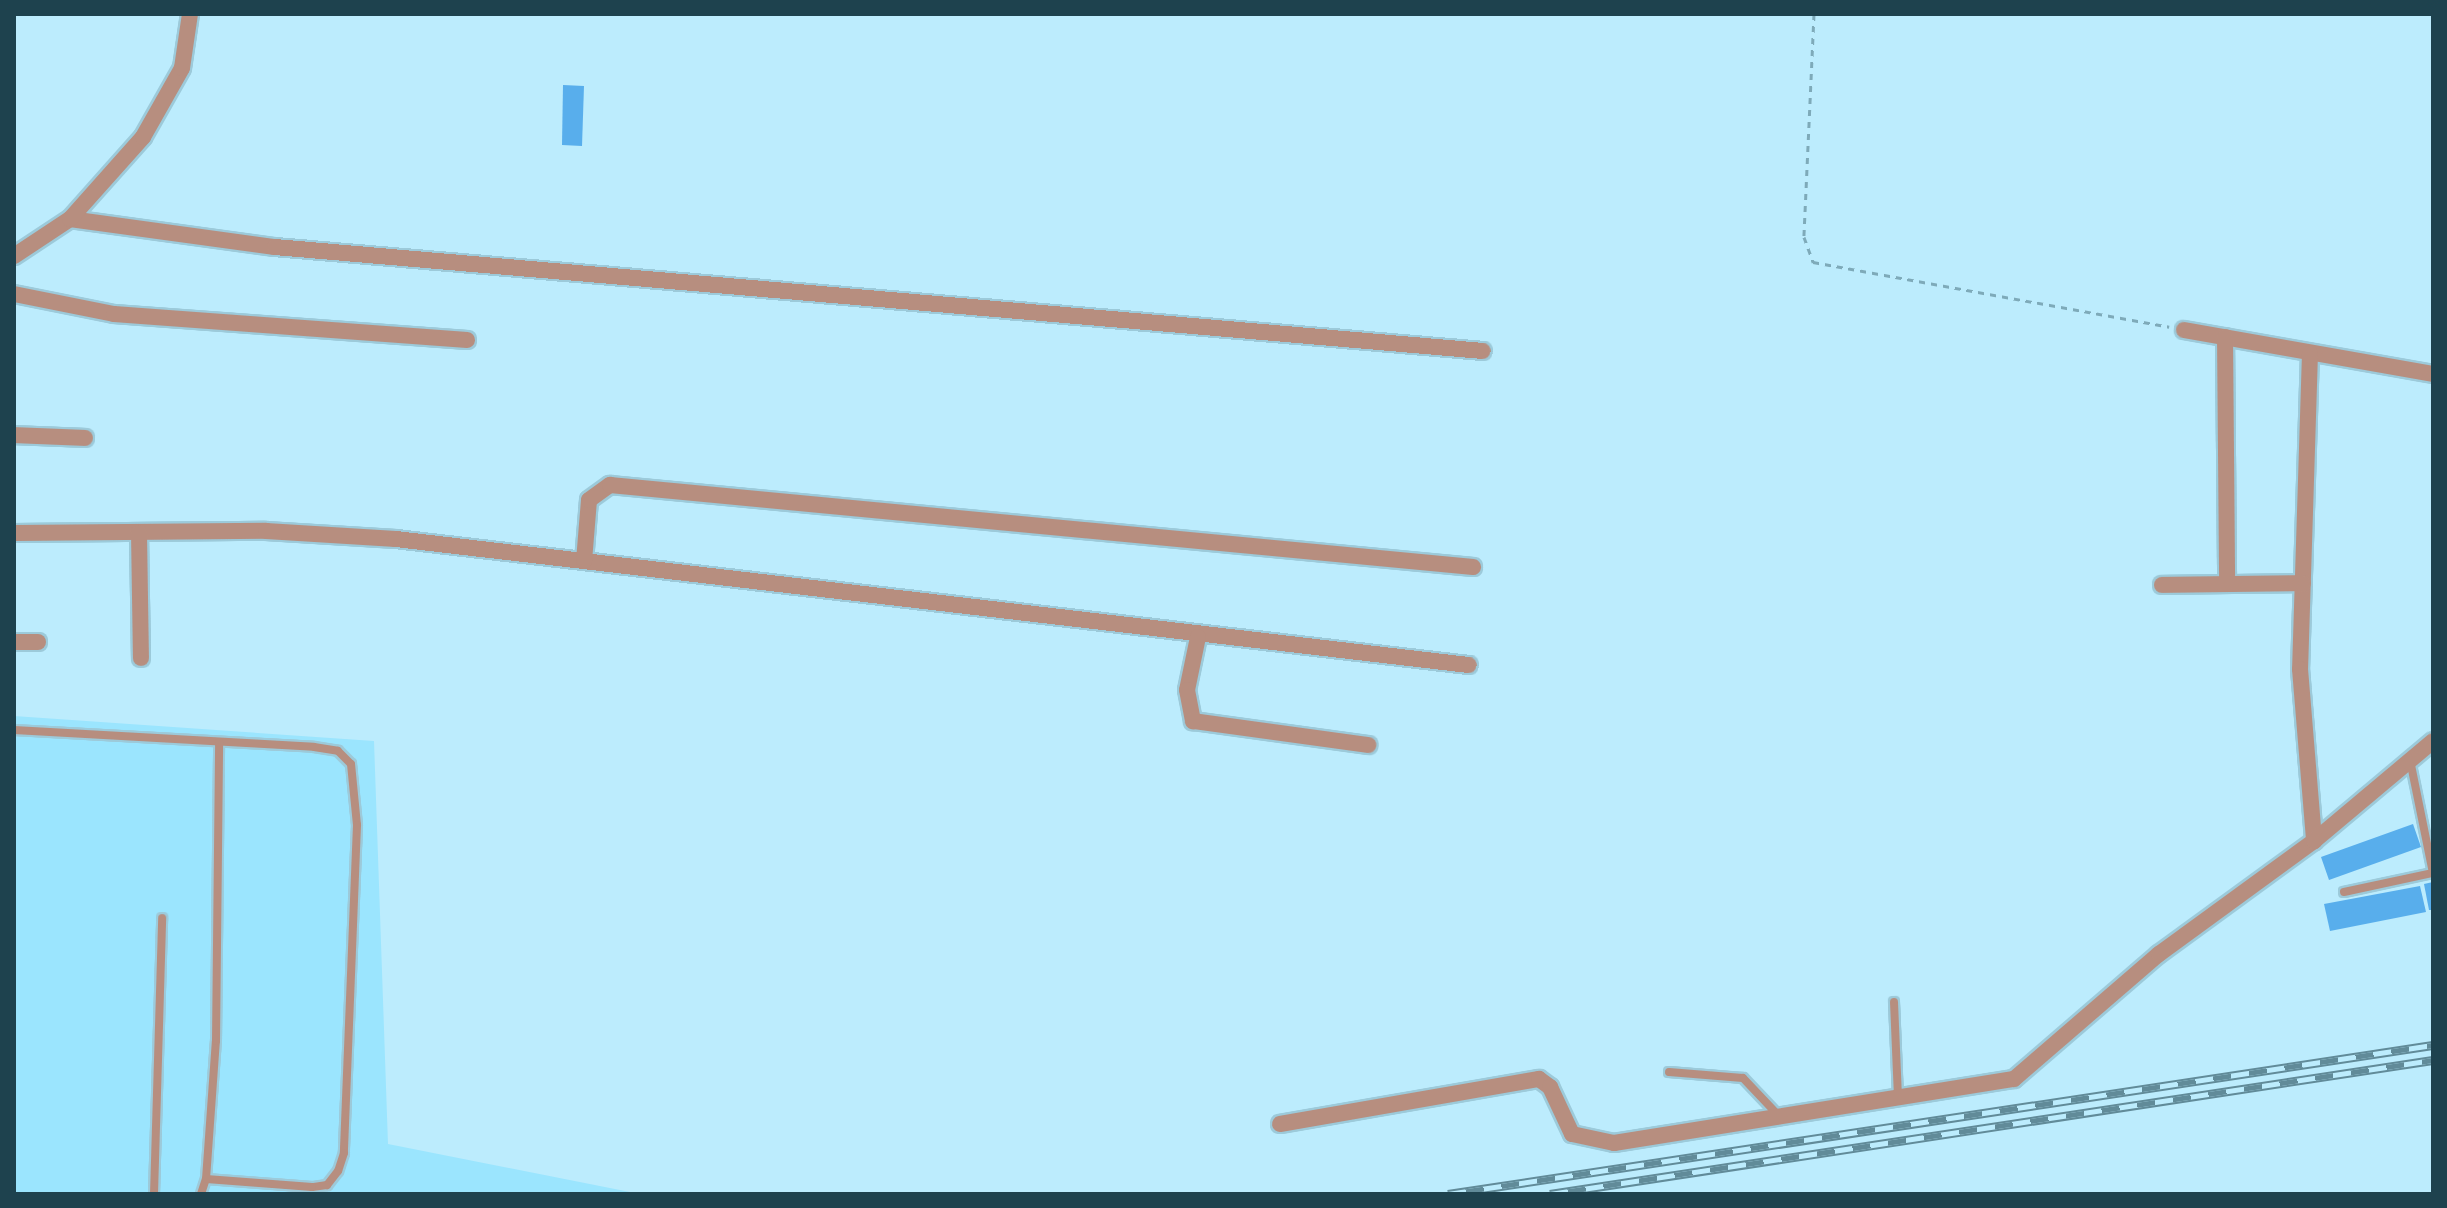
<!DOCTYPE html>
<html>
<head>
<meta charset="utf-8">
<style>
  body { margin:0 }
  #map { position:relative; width:2447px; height:1208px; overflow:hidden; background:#bcecfd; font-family:"Golos Text",sans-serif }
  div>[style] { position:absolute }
  .built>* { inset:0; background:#9be5fe }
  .building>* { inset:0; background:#58aeec }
  .path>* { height:3px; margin-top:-1.5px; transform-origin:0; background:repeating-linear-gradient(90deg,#7eaab9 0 6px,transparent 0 12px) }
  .roads { filter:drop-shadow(2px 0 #9ccada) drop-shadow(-2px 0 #9ccada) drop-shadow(0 2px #9ccada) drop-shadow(0 -2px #9ccada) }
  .service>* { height:8px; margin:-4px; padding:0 4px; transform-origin:4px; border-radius:4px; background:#b78e7f }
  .minor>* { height:16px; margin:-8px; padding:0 8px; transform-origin:8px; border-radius:8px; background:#b78e7f }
  .tertiary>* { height:16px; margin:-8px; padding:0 8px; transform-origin:8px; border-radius:8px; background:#b78e7f }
  .rail>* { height:9px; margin-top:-4.5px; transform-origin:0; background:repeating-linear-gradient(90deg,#bcecfd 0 18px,#618b99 0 36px); box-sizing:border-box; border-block:2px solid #618b99 }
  span { translate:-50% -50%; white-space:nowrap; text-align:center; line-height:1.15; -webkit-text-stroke:7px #bcecfd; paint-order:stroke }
  .frame { position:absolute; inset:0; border:16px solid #1e424e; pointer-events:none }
</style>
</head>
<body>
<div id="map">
  <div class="built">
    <div style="clip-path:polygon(14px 716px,374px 741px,388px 1144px,640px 1194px,14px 1194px)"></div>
  </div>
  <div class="building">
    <div style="clip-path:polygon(563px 85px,584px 86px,582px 146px,562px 145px)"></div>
    <div style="clip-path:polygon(2413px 824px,2421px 847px,2329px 880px,2321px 857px)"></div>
    <div style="clip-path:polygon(2433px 882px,2433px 910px,2429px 910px,2424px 884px)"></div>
    <div style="clip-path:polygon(2420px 886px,2426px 912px,2330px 931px,2324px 904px)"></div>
  </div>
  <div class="path">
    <div style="left:1814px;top:14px;width:223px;rotate:92.6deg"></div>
    <div style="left:1804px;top:237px;width:27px;rotate:70deg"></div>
    <div style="left:1813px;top:262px;width:362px;rotate:10.3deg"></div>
  </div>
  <div class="roads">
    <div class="service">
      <div style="left:14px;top:730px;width:300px;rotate:3.2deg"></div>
      <div style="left:314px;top:747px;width:24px;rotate:9deg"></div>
      <div style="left:338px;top:751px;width:18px;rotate:45deg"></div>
      <div style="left:351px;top:764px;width:61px;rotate:84.4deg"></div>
      <div style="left:357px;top:825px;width:328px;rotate:92.3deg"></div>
      <div style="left:344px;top:1153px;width:19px;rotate:108deg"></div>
      <div style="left:338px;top:1171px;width:18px;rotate:128deg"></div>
      <div style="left:327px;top:1185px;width:15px;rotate:172deg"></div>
      <div style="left:312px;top:1187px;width:106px;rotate:-175.7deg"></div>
      <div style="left:2410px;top:760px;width:115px;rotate:78.5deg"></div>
      <div style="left:2344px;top:892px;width:91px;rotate:-12.1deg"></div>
      <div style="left:1894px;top:1002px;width:95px;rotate:87.6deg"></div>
      <div style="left:1669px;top:1072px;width:74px;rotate:4.6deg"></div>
      <div style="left:1743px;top:1078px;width:51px;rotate:46.6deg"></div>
      <div style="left:154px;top:1194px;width:276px;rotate:-88.3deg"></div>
      <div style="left:201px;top:1194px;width:16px;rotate:-72deg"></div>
      <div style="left:206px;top:1179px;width:138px;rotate:-85.9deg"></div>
      <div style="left:216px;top:1041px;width:299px;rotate:-89.4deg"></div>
    </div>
    <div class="minor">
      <div style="left:70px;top:219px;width:207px;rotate:7.8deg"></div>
      <div style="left:275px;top:247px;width:1212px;rotate:4.92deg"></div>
      <div style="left:14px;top:294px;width:102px;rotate:11.3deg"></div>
      <div style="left:114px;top:314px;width:354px;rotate:4.2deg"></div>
      <div style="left:2184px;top:330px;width:253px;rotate:10deg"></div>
      <div style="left:2225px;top:337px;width:247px;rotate:89.5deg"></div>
      <div style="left:2310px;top:353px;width:316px;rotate:91.8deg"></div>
      <div style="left:2300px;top:669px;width:173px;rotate:85.3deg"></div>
      <div style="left:14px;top:435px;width:71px;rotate:2.4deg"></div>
      <div style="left:14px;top:533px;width:252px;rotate:-0.5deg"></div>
      <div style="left:266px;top:531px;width:130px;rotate:3.5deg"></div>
      <div style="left:396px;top:539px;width:1080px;rotate:6.7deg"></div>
      <div style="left:139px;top:533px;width:125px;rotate:89.1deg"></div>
      <div style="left:584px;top:561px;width:61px;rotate:-85.3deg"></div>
      <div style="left:589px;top:500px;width:26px;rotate:-36deg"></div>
      <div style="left:610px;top:485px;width:867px;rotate:5.43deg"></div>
      <div style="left:2162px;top:585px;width:141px;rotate:-0.8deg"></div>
      <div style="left:1198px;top:637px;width:54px;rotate:101.7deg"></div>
      <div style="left:1187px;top:690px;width:32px;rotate:79deg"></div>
      <div style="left:1193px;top:721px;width:177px;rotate:7.8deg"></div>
      <div style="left:14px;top:642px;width:24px"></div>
      <div style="left:1280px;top:1124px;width:263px;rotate:-9.9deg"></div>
      <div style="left:1539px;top:1079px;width:14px;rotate:36deg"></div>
      <div style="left:1550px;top:1087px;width:52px;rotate:64.9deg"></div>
      <div style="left:1572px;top:1134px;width:43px;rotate:12.1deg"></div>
      <div style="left:1614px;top:1143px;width:405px;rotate:-9.1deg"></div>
      <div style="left:2014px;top:1079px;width:191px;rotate:-40.8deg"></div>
      <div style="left:2159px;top:954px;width:192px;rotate:-36.1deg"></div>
      <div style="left:2314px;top:841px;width:155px;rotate:-40deg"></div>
    </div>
    <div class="tertiary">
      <div style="left:14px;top:256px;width:67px;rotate:-33.5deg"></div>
      <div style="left:70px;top:219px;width:110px;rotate:-48.3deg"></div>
      <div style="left:143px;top:137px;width:79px;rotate:-60.5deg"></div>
      <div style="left:182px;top:68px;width:55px;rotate:-81.6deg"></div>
    </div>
  </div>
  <div class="rail">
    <div style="left:1448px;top:1194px;width:996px;rotate:-8.6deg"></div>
    <div style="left:1550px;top:1194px;width:893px;rotate:-8.63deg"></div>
  </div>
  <div class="frame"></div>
</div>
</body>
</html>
